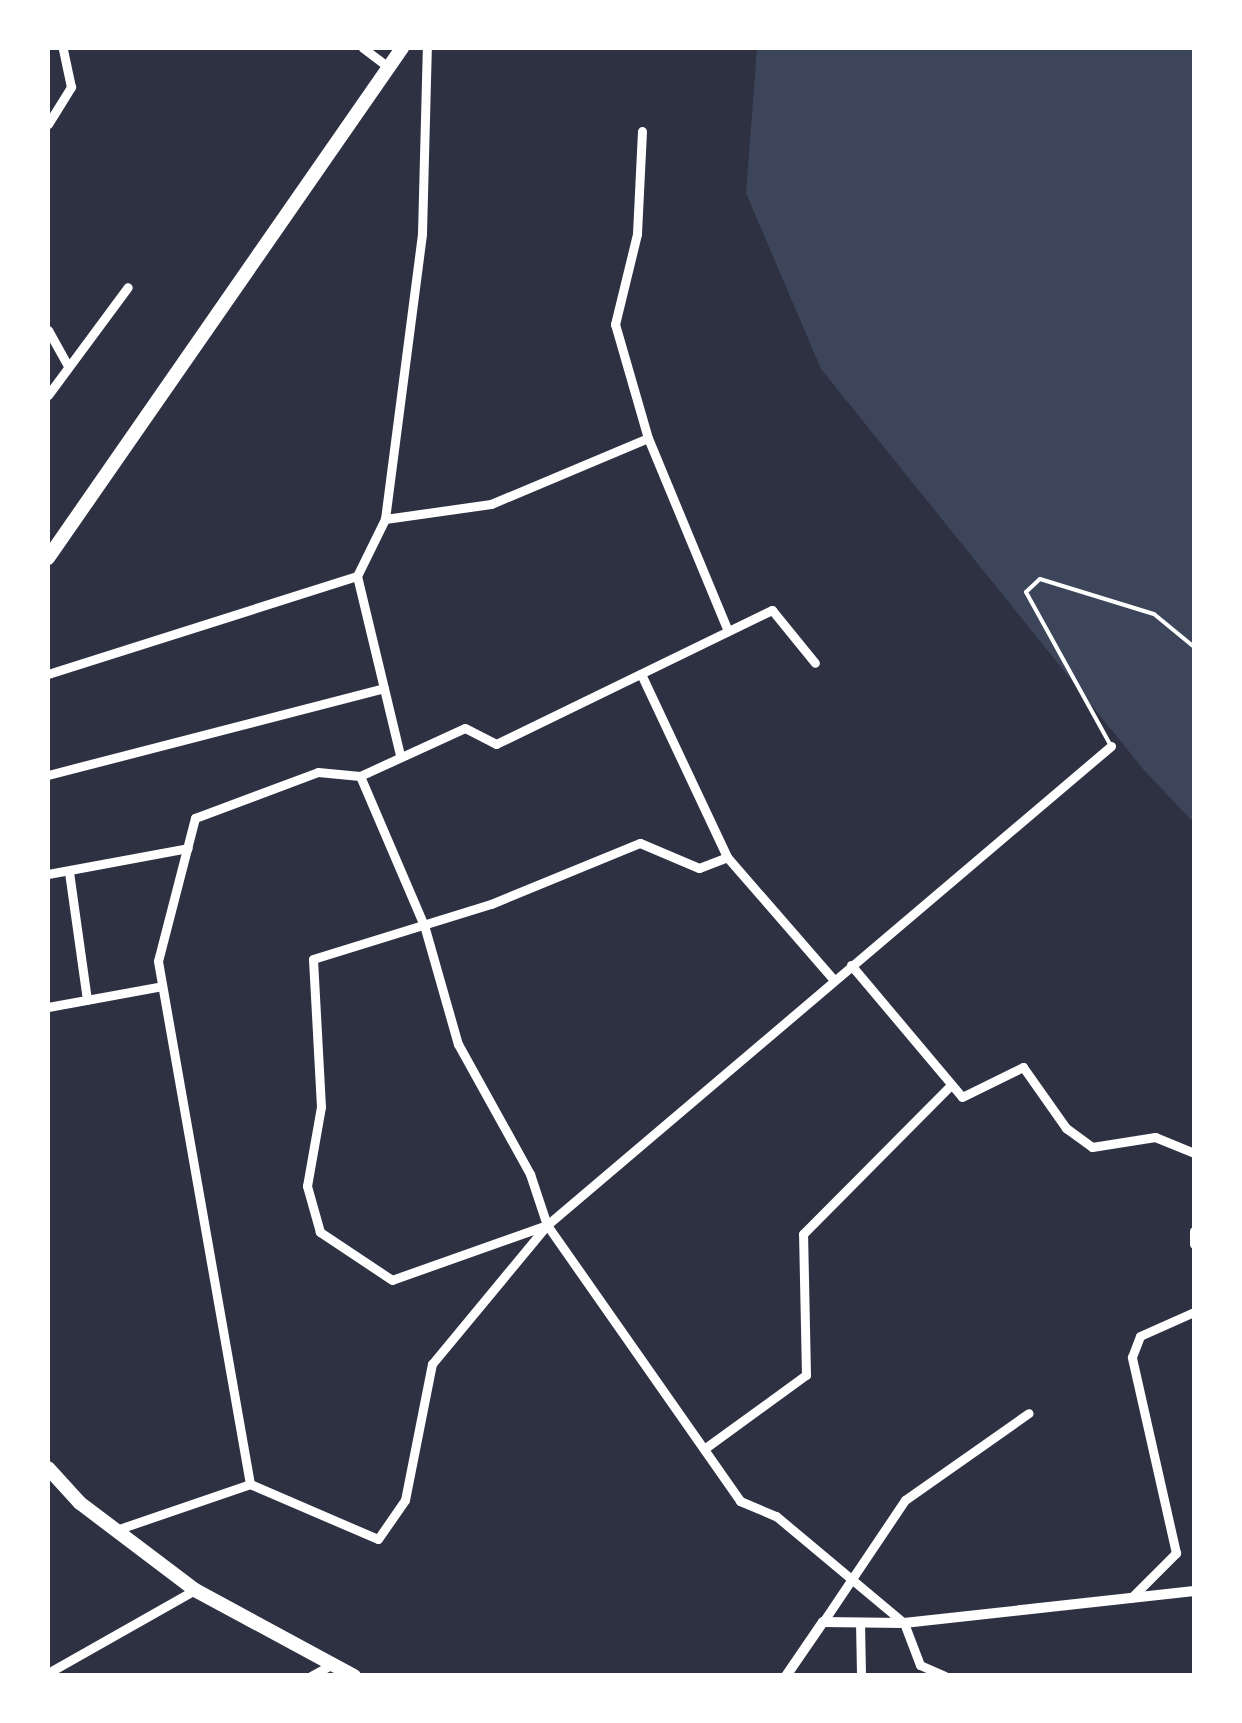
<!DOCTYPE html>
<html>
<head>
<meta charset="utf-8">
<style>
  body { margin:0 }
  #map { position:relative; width:1242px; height:1723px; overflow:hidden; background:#2d3142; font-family:Rubik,sans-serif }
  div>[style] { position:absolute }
  .green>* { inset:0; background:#3c4559 }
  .service>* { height:4px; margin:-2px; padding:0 2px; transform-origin:2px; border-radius:2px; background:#fff }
  .minor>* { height:9px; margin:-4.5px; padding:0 4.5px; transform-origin:4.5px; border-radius:4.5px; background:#fff }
  .tertiary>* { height:10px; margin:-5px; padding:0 5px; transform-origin:5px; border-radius:5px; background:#fff }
  .primary>* { height:14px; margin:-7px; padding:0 7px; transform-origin:7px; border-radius:7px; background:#fff }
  span { translate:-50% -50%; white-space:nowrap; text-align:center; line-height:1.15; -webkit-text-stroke:9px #fff; paint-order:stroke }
  .frame { position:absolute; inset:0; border:50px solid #fff; pointer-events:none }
</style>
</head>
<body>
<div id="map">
  <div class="green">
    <div style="clip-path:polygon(757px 48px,1194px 48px,1194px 823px,1143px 769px,821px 369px,746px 193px)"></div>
  </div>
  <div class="service">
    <div style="left:1111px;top:746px;width:176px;rotate:-118.9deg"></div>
    <div style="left:1026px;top:592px;width:19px;rotate:-43deg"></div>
    <div style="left:1040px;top:579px;width:119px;rotate:17.1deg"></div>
    <div style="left:1154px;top:614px;width:52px;rotate:39.5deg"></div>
  </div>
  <div class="minor">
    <div style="left:363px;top:48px;width:31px;rotate:37deg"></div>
    <div style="left:48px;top:124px;width:44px;rotate:-58.1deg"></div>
    <div style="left:71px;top:87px;width:40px;rotate:-102deg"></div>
    <div style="left:642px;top:131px;width:103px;rotate:92.8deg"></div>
    <div style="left:637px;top:234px;width:93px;rotate:103.7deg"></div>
    <div style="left:615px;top:324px;width:119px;rotate:73.9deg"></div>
    <div style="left:648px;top:438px;width:209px;rotate:67.5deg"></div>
    <div style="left:48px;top:330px;width:41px;rotate:60.9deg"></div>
    <div style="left:48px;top:395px;width:134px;rotate:-53.5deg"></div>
    <div style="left:385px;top:519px;width:107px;rotate:-8.1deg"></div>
    <div style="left:491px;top:504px;width:170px;rotate:-22.8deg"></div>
    <div style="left:48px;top:674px;width:324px;rotate:-17.6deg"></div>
    <div style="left:641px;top:674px;width:202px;rotate:64.8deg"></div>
    <div style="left:400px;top:755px;width:184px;rotate:-103.5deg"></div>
    <div style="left:357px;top:576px;width:64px;rotate:-63.8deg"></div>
    <div style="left:385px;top:519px;width:288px;rotate:-82.6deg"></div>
    <div style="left:422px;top:233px;width:185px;rotate:-88.5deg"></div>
    <div style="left:48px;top:775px;width:347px;rotate:-14.5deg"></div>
    <div style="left:360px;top:776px;width:162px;rotate:66.8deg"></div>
    <div style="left:424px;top:925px;width:124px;rotate:74.1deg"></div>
    <div style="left:458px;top:1044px;width:149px;rotate:61deg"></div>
    <div style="left:530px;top:1174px;width:54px;rotate:71.6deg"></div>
    <div style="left:547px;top:1225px;width:337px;rotate:55deg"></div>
    <div style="left:740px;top:1501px;width:39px;rotate:23deg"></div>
    <div style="left:776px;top:1516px;width:167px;rotate:39.9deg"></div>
    <div style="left:904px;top:1623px;width:45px;rotate:69.1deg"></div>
    <div style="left:920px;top:1665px;width:27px;rotate:24deg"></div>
    <div style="left:69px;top:872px;width:129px;rotate:82deg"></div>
    <div style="left:48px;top:874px;width:142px;rotate:-10.5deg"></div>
    <div style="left:851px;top:965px;width:172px;rotate:49.9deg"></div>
    <div style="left:962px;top:1097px;width:68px;rotate:-26.2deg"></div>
    <div style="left:1023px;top:1067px;width:75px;rotate:54.8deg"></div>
    <div style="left:1066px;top:1128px;width:32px;rotate:36deg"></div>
    <div style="left:1092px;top:1147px;width:64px;rotate:-9deg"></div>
    <div style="left:1155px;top:1137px;width:42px;rotate:22.3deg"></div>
    <div style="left:48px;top:1007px;width:116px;rotate:-10.4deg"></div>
    <div style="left:547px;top:1225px;width:164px;rotate:160.5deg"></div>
    <div style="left:392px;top:1280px;width:87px;rotate:-146.3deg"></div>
    <div style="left:320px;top:1232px;width:48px;rotate:-105.8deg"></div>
    <div style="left:307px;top:1186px;width:80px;rotate:-80deg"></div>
    <div style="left:321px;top:1107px;width:148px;rotate:-93.1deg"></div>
    <div style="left:313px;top:959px;width:186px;rotate:-17.2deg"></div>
    <div style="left:491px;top:904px;width:161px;rotate:-22.3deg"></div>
    <div style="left:640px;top:843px;width:64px;rotate:23deg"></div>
    <div style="left:699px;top:868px;width:30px;rotate:-21deg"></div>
    <div style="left:727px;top:857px;width:163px;rotate:49deg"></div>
    <div style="left:1194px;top:1231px;width:13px;rotate:90deg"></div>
    <div style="left:704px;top:1449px;width:126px;rotate:-36deg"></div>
    <div style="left:806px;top:1375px;width:141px;rotate:-91.2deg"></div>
    <div style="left:803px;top:1234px;width:207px;rotate:-45.2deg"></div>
    <div style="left:250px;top:1484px;width:531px;rotate:-99.98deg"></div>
    <div style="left:158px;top:961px;width:148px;rotate:-75.5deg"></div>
    <div style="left:195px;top:818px;width:131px;rotate:-20.5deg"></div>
    <div style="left:318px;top:772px;width:42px;rotate:5.4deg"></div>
    <div style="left:360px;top:776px;width:115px;rotate:-24.6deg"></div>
    <div style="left:465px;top:728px;width:35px;rotate:27deg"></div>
    <div style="left:496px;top:744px;width:307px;rotate:-25.9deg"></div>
    <div style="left:772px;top:610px;width:68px;rotate:50.9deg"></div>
    <div style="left:116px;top:1530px;width:142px;rotate:-18.9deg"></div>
    <div style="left:250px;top:1484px;width:139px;rotate:23.3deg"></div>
    <div style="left:378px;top:1539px;width:47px;rotate:-55.3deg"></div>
    <div style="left:405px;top:1500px;width:139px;rotate:-78.8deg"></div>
    <div style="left:432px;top:1364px;width:180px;rotate:-50.4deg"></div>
    <div style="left:547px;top:1225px;width:740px;rotate:-40.34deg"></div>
    <div style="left:1131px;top:1598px;width:64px;rotate:-45deg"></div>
    <div style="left:1176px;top:1553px;width:201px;rotate:-102.7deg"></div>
    <div style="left:1132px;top:1357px;width:22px;rotate:-69deg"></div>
    <div style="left:1140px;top:1336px;width:59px;rotate:-24deg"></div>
    <div style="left:823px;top:1622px;width:147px;rotate:-56.1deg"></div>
    <div style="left:905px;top:1500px;width:151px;rotate:-35.1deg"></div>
    <div style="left:860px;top:1622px;width:54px;rotate:88.9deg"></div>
    <div style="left:48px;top:1673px;width:169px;rotate:-29.5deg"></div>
    <div style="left:311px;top:1676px;width:21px;rotate:-29deg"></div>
  </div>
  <div class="tertiary">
    <div style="left:786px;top:1676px;width:65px;rotate:-55.6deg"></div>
    <div style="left:823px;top:1622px;width:81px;rotate:0.7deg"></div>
    <div style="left:904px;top:1623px;width:292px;rotate:-6.3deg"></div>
  </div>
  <div class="primary">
    <div style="left:48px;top:558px;width:621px;rotate:-55.23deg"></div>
    <div style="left:48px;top:1468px;width:47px;rotate:47.6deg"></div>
    <div style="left:80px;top:1503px;width:144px;rotate:37.1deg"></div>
    <div style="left:195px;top:1590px;width:181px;rotate:28.4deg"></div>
  </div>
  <div class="frame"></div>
</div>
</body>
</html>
